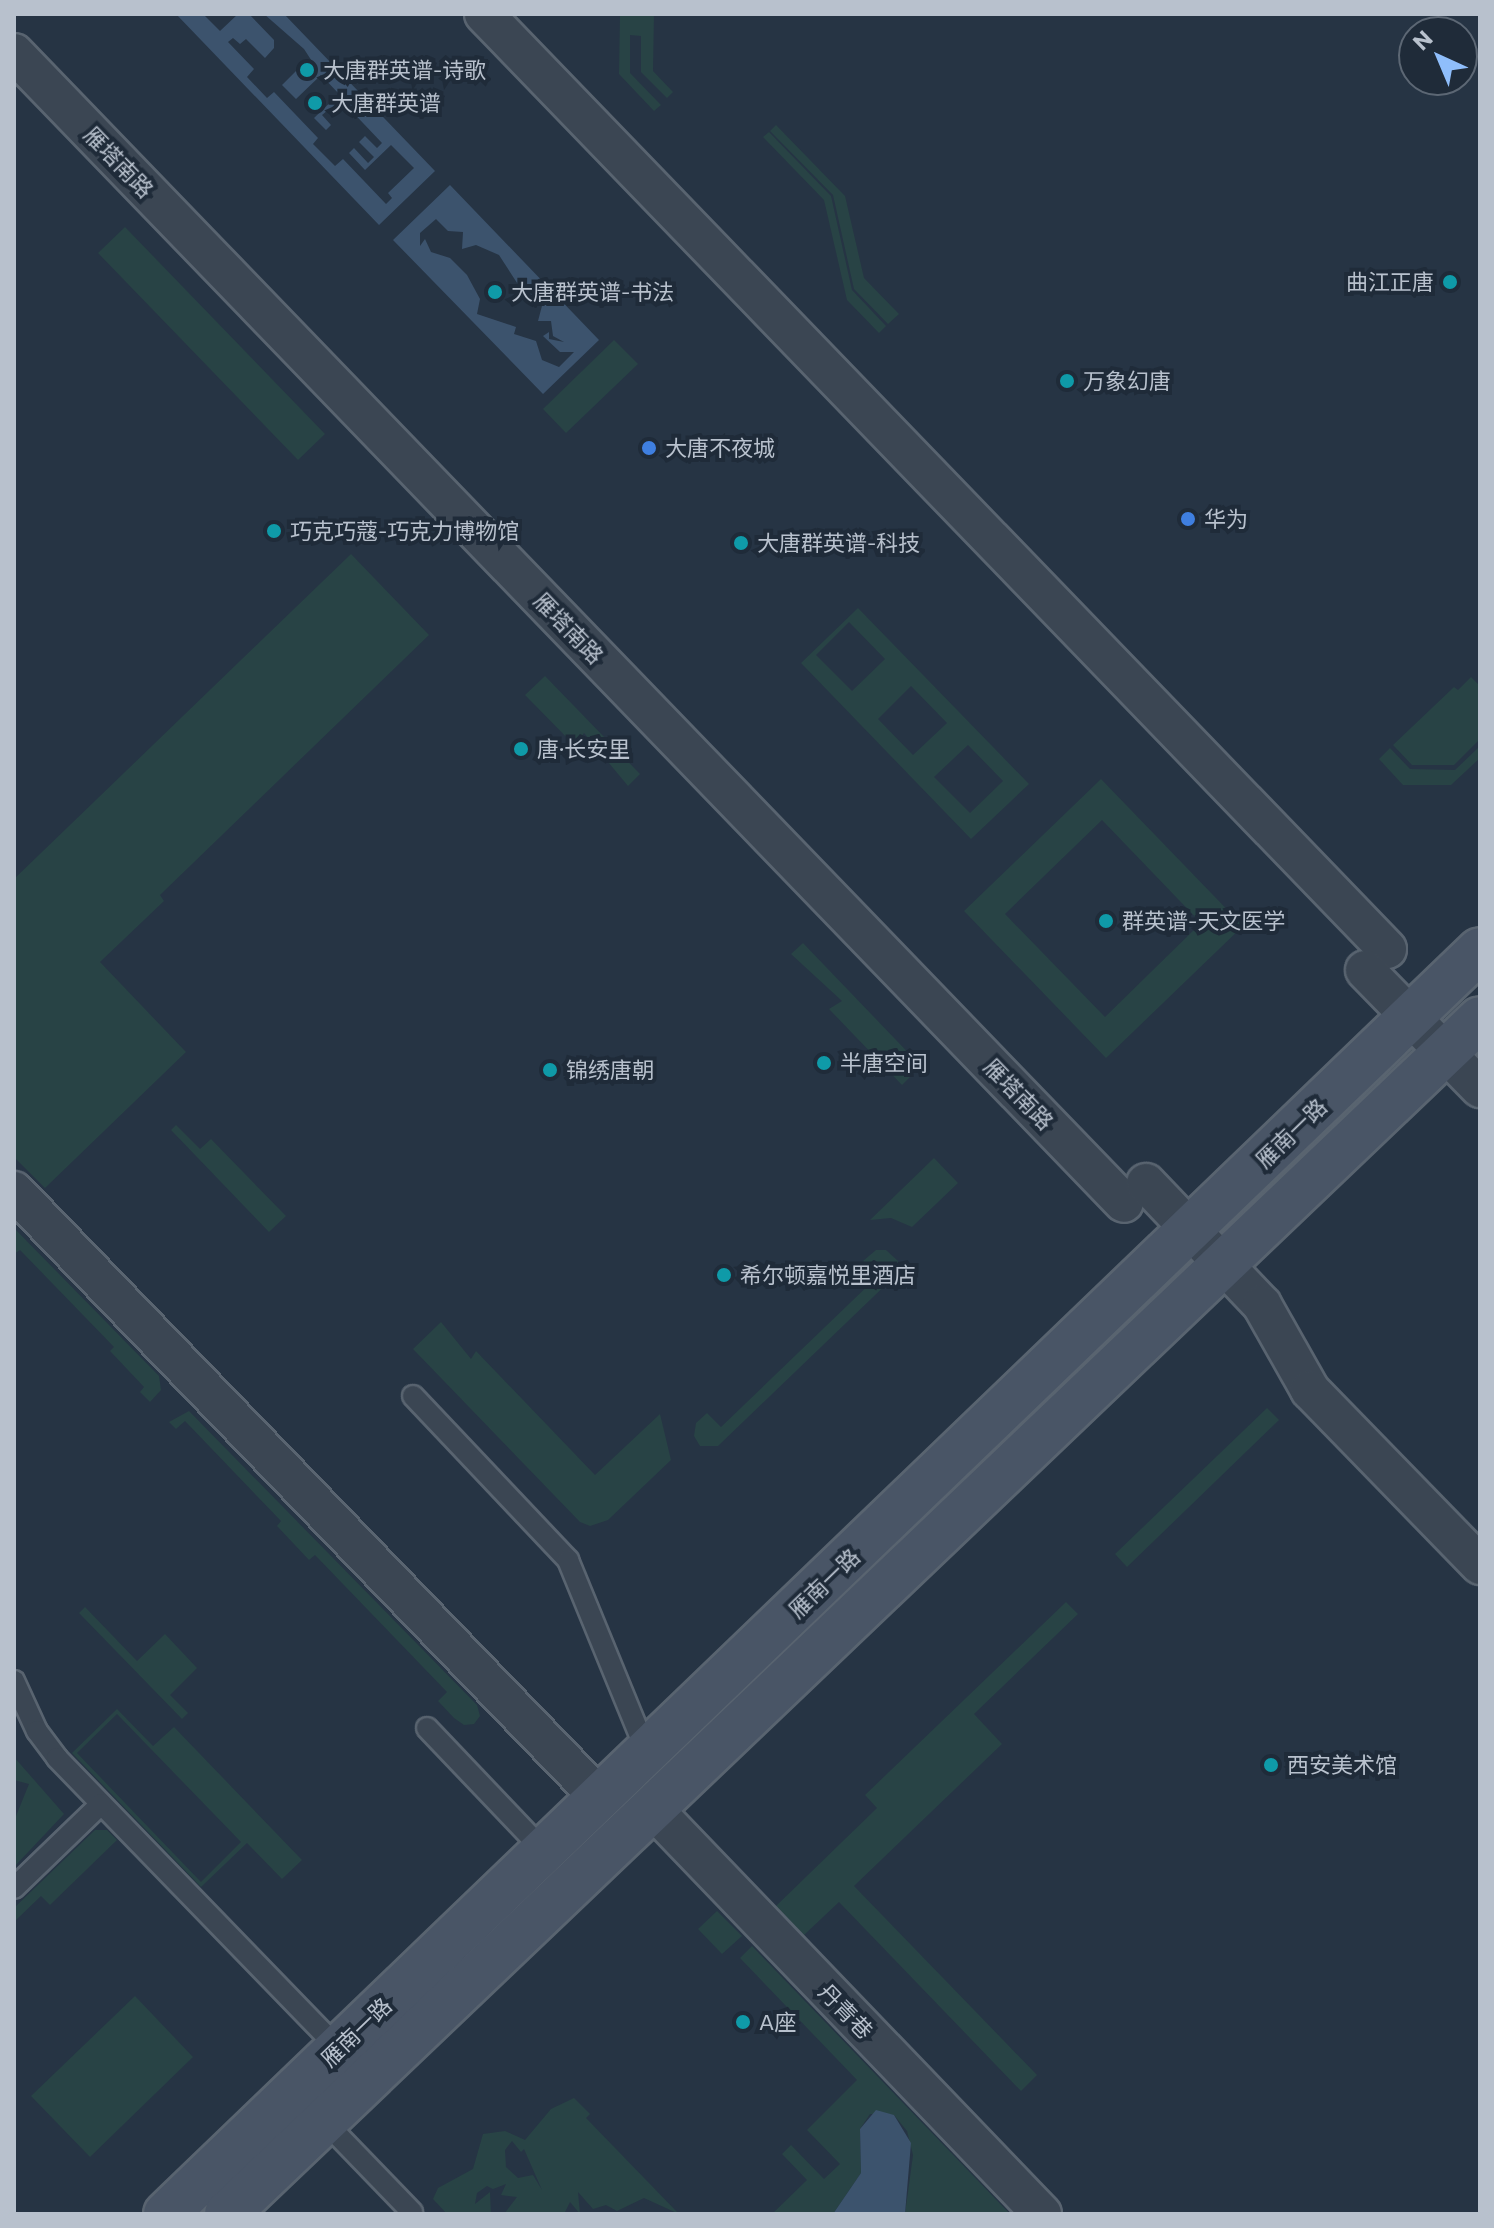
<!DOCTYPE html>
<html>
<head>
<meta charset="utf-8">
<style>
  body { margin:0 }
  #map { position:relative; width:1494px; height:2228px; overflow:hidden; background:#263444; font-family:Commissioner,"Noto Sans SC",sans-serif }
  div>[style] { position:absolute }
  .green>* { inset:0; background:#284345 }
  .water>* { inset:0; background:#3c536d }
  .roads { filter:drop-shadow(2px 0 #596470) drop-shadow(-2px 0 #596470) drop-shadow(0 2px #596470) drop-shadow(0 -2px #596470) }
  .lane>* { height:20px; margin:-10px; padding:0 10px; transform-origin:10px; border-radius:10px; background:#3b4653 }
  .street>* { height:38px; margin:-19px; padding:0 19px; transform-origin:19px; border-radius:19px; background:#3b4653 }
  .secondary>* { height:44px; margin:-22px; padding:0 22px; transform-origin:22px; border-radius:22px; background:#495566 }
  .dots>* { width:22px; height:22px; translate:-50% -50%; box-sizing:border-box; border:4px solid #1f2b39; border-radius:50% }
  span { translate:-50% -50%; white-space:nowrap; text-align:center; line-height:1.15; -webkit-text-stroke:8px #1f2b39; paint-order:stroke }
  .poi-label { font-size:22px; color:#b8c1cd }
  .left { translate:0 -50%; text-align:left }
  .right { translate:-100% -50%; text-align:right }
  .street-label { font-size:22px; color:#b8c1cd }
  .frame { position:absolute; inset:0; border:16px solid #b8c1cd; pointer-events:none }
  .north { position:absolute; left:1398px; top:16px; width:80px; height:80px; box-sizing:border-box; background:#1f2b39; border:2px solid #5c6774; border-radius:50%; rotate:316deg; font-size:22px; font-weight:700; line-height:32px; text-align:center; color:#b8c1cd }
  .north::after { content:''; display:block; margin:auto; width:28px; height:36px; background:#8fbefb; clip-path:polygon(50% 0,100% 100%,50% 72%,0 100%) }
</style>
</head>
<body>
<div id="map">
  <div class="green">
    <div style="clip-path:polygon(620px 14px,654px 14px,653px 71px,673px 92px,667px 98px,641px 72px,641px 36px,630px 35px,630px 73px,661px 105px,654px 111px,619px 74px)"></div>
    <div style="clip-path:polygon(776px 125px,845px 196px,864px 278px,899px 314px,888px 324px,854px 289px,833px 195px,770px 131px)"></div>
    <div style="clip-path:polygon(769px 132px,831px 196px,852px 290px,886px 326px,879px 333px,847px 300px,824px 200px,763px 137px)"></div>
    <div style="clip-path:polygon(125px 227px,325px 434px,298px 460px,98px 253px)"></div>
    <div style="clip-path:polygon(614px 340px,638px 364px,566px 433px,543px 409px)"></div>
    <div style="clip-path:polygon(351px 554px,429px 635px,160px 895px,164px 901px,100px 962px,186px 1052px,45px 1188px,14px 1157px,14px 879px)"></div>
    <div style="clip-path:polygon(evenodd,858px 608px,1029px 784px,971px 839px,801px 663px,858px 608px,849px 622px,885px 659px,852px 691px,816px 655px,849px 622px,858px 608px,911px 686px,947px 723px,913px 755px,878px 719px,911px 686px,858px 608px,968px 745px,1003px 781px,970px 813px,934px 777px,968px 745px)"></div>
    <div style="clip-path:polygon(545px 676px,640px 774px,628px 786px,584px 733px,575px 746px,525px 695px)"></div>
    <div style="clip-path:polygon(1471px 677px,1480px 686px,1480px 739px,1454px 765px,1412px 765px,1393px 745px,1454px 687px,1458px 690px)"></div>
    <div style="clip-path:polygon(1480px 746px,1480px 758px,1451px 785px,1403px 785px,1379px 759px,1390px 748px,1410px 769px,1455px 770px)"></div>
    <div style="clip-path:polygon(evenodd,1101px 779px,1243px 926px,1106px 1058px,964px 911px,1101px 779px,1102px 820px,1201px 923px,1105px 1017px,1005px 914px,1102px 820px)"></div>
    <div style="clip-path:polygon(803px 943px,921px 1066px,902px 1085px,829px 1009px,842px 1001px,791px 954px)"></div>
    <div style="clip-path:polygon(176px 1125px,200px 1149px,211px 1139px,286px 1216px,269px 1232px,171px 1130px)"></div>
    <div style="clip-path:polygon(934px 1158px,958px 1183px,912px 1227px,891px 1218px,870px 1220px)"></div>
    <div style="clip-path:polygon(14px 1228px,159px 1376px,161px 1390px,150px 1402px,140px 1392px,144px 1387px,110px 1351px,114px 1347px,20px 1250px,14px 1254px)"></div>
    <div style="clip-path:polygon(886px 1250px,898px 1261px,896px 1275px,718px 1446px,700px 1446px,694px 1436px,696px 1423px,707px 1413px,721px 1427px,877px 1277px,863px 1261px,876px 1250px)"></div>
    <div style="clip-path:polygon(441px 1322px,471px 1359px,476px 1351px,595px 1475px,660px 1414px,671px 1460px,608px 1520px,590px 1526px,580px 1522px,413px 1349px)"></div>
    <div style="clip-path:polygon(1267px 1408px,1279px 1420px,1127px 1567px,1115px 1554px)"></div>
    <div style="clip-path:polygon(189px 1411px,477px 1705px,480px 1716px,474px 1724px,464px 1725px,454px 1718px,438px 1701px,447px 1692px,315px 1555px,309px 1560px,277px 1526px,281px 1521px,185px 1421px,176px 1429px,169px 1422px)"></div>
    <div style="clip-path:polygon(1066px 1602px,1078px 1614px,974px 1714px,1002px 1744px,854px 1886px,1037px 2075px,1021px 2091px,839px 1902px,804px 1935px,776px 1906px,877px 1808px,865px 1795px)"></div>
    <div style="clip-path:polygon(85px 1607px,137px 1661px,165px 1634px,197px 1668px,170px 1695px,188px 1713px,182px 1719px,79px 1613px)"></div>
    <div style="clip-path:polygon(evenodd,117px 1709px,153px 1746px,174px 1727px,302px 1860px,282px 1879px,247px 1843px,201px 1887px,72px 1753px,117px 1709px,117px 1714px,241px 1842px,201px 1882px,77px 1753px,117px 1714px)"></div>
    <div style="clip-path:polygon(14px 1757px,64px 1814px,14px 1867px,14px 1821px,29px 1784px,14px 1780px)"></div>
    <div style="clip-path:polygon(95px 1830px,107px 1830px,117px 1840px,50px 1905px,41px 1896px,14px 1922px,14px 1908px)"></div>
    <div style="clip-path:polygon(717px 1911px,742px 1936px,722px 1954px,698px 1929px)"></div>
    <div style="clip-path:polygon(752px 1946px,1010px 2214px,905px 2214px,913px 2155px,907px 2131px,894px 2115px,870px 2114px,860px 2129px,861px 2173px,833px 2214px,772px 2214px,807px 2180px,782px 2154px,791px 2145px,824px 2179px,840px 2164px,807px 2130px,857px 2080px,740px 1958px)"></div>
    <div style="clip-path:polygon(135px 1996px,193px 2057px,90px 2157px,31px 2096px)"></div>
    <div style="clip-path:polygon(evenodd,574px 2098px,590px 2114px,586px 2118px,679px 2214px,644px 2198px,617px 2211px,606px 2205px,593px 2209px,578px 2192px,580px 2214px,570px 2202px,564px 2214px,504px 2214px,517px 2197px,501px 2195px,506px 2184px,493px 2189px,487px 2186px,477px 2193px,475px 2204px,490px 2192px,491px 2214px,447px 2214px,433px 2199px,438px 2188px,473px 2169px,483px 2134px,505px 2131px,525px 2140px,551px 2109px,574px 2098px,512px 2141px,521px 2152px,524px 2149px,542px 2190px,533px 2175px,518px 2178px,506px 2167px,505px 2150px,512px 2141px)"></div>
  </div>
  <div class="water">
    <div style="clip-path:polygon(176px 14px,203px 14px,220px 31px,238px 14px,249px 14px,274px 40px,274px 48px,265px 58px,246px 39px,240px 44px,233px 38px,228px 42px,254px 69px,247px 77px,267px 98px,274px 92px,318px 138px,313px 144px,335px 166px,343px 159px,386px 204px,392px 198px,388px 193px,414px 168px,391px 145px,365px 170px,349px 153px,354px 148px,368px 163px,374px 157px,359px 142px,365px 136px,377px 148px,382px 143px,344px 103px,332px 114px,328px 110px,322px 115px,331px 125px,326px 130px,314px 118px,339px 94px,321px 75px,296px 99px,282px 85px,296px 71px,305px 80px,317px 69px,304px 49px,264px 14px,284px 14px,435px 171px,379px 225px)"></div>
    <div style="clip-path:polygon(evenodd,450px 185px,599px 340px,543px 394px,393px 240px,450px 185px,436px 219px,448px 231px,463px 232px,462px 249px,476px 245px,499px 255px,521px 289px,543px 302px,538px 321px,551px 321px,553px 336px,564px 342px,549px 339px,549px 332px,543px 336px,560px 352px,574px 352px,559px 367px,542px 360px,536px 341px,514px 334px,516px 327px,477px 314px,480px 299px,467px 275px,450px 258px,431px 252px,425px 239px,420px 246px,420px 233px,436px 219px)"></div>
    <div style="clip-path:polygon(876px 2110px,894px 2115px,911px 2143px,905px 2214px,833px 2214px,861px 2173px,860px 2129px)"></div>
  </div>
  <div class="roads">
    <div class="lane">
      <div style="left:413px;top:1396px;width:226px;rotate:46.6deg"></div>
      <div style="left:568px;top:1560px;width:209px;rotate:67.7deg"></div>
      <div style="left:14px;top:1681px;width:55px;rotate:65.3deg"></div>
      <div style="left:37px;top:1731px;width:34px;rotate:53deg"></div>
      <div style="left:57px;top:1758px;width:404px;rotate:45.9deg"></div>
      <div style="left:427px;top:1728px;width:171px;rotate:46.4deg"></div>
      <div style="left:14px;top:1888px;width:121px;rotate:-44deg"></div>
      <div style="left:324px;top:2121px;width:127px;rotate:46deg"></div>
    </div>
    <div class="street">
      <div style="left:484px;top:14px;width:1300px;rotate:46deg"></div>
      <div style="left:14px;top:53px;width:1598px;rotate:46.01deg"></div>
      <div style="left:1365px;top:970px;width:165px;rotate:45.7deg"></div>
      <div style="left:1146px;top:1183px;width:168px;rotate:46.4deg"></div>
      <div style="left:1262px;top:1305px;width:98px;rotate:60.5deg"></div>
      <div style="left:1310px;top:1390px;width:244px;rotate:45.8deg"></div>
      <div style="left:14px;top:1191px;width:845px;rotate:46.01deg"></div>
      <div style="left:652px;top:1808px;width:563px;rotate:46.15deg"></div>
    </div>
    <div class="secondary">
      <div style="left:166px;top:2214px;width:1823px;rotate:-43.89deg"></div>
      <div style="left:227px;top:2214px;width:1731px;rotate:-43.64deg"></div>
    </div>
  </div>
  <div class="dots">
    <div style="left:307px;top:70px;background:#0f9aa8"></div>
    <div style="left:315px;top:103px;background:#0f9aa8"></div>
    <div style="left:1450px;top:282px;background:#0f9aa8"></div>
    <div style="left:495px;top:292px;background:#0f9aa8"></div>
    <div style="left:1067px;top:381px;background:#0f9aa8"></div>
    <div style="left:649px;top:448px;background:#3f7fe0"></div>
    <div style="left:1188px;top:519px;background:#3f7fe0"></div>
    <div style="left:274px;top:531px;background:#0f9aa8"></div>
    <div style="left:741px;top:543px;background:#0f9aa8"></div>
    <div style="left:521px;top:749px;background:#0f9aa8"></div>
    <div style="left:1106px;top:921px;background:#0f9aa8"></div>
    <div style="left:824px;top:1063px;background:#0f9aa8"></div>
    <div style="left:550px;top:1070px;background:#0f9aa8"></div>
    <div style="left:724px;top:1275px;background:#0f9aa8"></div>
    <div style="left:1271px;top:1765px;background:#0f9aa8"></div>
    <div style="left:743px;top:2022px;background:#0f9aa8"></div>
  </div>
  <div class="poi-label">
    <span class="left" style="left:323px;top:70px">大唐群英谱-诗歌</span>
    <span class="left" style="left:331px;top:103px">大唐群英谱</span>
    <span class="right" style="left:1434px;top:282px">曲江正唐</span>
    <span class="left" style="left:511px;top:292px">大唐群英谱-书法</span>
    <span class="left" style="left:1083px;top:381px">万象幻唐</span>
    <span class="left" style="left:665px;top:448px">大唐不夜城</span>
    <span class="left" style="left:1204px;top:519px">华为</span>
    <span class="left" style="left:290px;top:531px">巧克巧蔻-巧克力博物馆</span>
    <span class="left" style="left:757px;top:543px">大唐群英谱-科技</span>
    <span class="left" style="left:537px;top:749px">唐·长安里</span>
    <span class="left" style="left:1122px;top:921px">群英谱-天文医学</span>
    <span class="left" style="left:840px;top:1063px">半唐空间</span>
    <span class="left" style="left:566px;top:1070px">锦绣唐朝</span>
    <span class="left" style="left:740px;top:1275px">希尔顿嘉悦里酒店</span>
    <span class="left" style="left:1287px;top:1765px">西安美术馆</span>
    <span class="left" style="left:759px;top:2022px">A座</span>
  </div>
  <div class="street-label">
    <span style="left:119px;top:162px;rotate:46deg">雁塔南路</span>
    <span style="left:569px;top:628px;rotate:46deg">雁塔南路</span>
    <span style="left:1019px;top:1094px;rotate:46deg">雁塔南路</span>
    <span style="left:1291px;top:1133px;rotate:-44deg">雁南一路</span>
    <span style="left:824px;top:1583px;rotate:-44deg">雁南一路</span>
    <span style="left:846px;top:2011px;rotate:46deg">丹青巷</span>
    <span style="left:356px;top:2032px;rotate:-44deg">雁南一路</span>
  </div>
  <div class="frame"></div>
  <div class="north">N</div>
</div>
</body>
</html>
